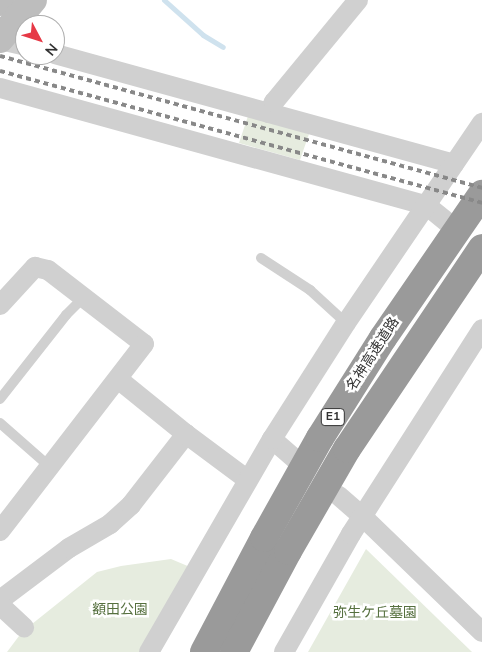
<!DOCTYPE html>
<html>
<head>
<meta charset="utf-8">
<style>
  body { margin:0 }
  #map { position:relative; width:482px; height:652px; overflow:hidden; background:#fff; font-family:"Nunito Sans","Noto Sans JP",sans-serif }
  div>[style] { position:absolute }
  .green>* { inset:0; background:#e6ecdf }
  .stream>* { height:5px; margin:-2.5px; padding:0 2.5px; transform-origin:2.5px; border-radius:2.5px; background:#cfe2ee }
  .lane>* { height:10px; margin:-5px; padding:0 5px; transform-origin:5px; border-radius:5px; background:#d0d0d0 }
  .street>* { height:20px; margin:-10px; padding:0 10px; transform-origin:10px; border-radius:10px; background:#d0d0d0 }
  .secondary>* { height:28px; margin:-14px; padding:0 14px; transform-origin:14px; border-radius:14px; background:#bdbdbd }
  .highway>* { height:28px; margin:-14px; padding:0 14px; transform-origin:14px; border-radius:14px; background:#9a9a9a }
  .rail>* { height:4px; margin-top:-2px; transform-origin:0; background:repeating-linear-gradient(90deg,#888 0 5px,transparent 0 9px) }
  span { translate:-50% -50%; white-space:nowrap; text-align:center; line-height:1.15; -webkit-text-stroke:5px #fff; paint-order:stroke }
  .shield-label span { padding:1px 4px; background:#fff; border:1px solid; border-radius:4px; -webkit-text-stroke-width:0 }
  .shield-label { font-size:12px; color:#333; font-weight:700 }
  .street-label { font-size:14px; color:#333 }
  .park-label { font-size:14px; color:#56703f }
  .north { position:absolute; left:15px; top:15px; width:50px; height:50px; box-sizing:border-box; background:#fff; border:1px solid #adadad; border-radius:50%; rotate:130deg; font-size:14px; font-weight:700; line-height:20px; text-align:center; color:#333 }
  .north::after { content:''; display:block; margin:auto; width:18px; height:22px; background:#e63946; clip-path:polygon(50% 0,100% 100%,50% 72%,0 100%) }
</style>
</head>
<body>
<div id="map">
  <div class="green">
    <div style="clip-path:polygon(248px 116px,309px 134px,300px 160px,239px 143px)"></div>
    <div style="clip-path:polygon(366px 549px,472px 652px,308px 652px)"></div>
    <div style="clip-path:polygon(171px 559px,190px 567px,145px 652px,7px 652px,22px 632px,97px 572px,121px 566px)"></div>
  </div>
  <div class="stream">
    <div style="left:164px;top:0;width:52px;rotate:41.9deg"></div>
    <div style="left:203px;top:35px;width:23px;rotate:31deg"></div>
  </div>
  <div class="lane">
    <div style="left:261px;top:258px;width:59px;rotate:33.1deg"></div>
    <div style="left:310px;top:290px;width:49px;rotate:42.5deg"></div>
    <div style="left:0;top:399px;width:107px;rotate:-51.8deg"></div>
    <div style="left:66px;top:315px;width:24px;rotate:-45deg"></div>
    <div style="left:0;top:423px;width:67px;rotate:41.3deg"></div>
  </div>
  <div class="street">
    <div style="left:0;top:40px;width:26px;rotate:13deg"></div>
    <div style="left:55px;top:54px;width:414px;rotate:15.4deg"></div>
    <div style="left:0;top:88px;width:442px;rotate:15.4deg"></div>
    <div style="left:426px;top:205px;width:28px;rotate:39deg"></div>
    <div style="left:269px;top:113px;width:12px;rotate:-66deg"></div>
    <div style="left:274px;top:102px;width:132px;rotate:-50.5deg"></div>
    <div style="left:0;top:305px;width:52px;rotate:-47.4deg"></div>
    <div style="left:35px;top:267px;width:13px;rotate:13deg"></div>
    <div style="left:48px;top:270px;width:121px;rotate:37.6deg"></div>
    <div style="left:144px;top:344px;width:236px;rotate:127.6deg"></div>
    <div style="left:118px;top:379px;width:87px;rotate:39deg"></div>
    <div style="left:272px;top:439px;width:32px;rotate:41deg"></div>
    <div style="left:339px;top:496px;width:30px;rotate:41deg"></div>
    <div style="left:362px;top:516px;width:167px;rotate:44deg"></div>
    <div style="left:0;top:600px;width:86px;rotate:-37deg"></div>
    <div style="left:69px;top:548px;width:48px;rotate:-30.3deg"></div>
    <div style="left:110px;top:524px;width:28px;rotate:-42deg"></div>
    <div style="left:131px;top:505px;width:90px;rotate:-52.2deg"></div>
    <div style="left:186px;top:434px;width:77px;rotate:36.6deg"></div>
    <div style="left:0;top:605px;width:33px;rotate:43deg"></div>
    <div style="left:149px;top:652px;width:246px;rotate:-60deg"></div>
    <div style="left:272px;top:439px;width:138px;rotate:-57.5deg"></div>
    <div style="left:346px;top:323px;width:242px;rotate:-55.8deg"></div>
    <div style="left:284px;top:652px;width:136px;rotate:-60.4deg"></div>
    <div style="left:351px;top:534px;width:243px;rotate:-57.4deg"></div>
  </div>
  <div class="secondary">
    <div style="left:0;top:2px;width:2px;rotate:-63deg"></div>
    <div style="left:0;top:39px;width:51px;rotate:-49.8deg"></div>
  </div>
  <div class="highway">
    <div style="left:204px;top:652px;width:129px;rotate:-62.2deg"></div>
    <div style="left:264px;top:538px;width:115px;rotate:-60.8deg"></div>
    <div style="left:320px;top:438px;width:118px;rotate:-57.8deg"></div>
    <div style="left:383px;top:338px;width:175px;rotate:-55.5deg"></div>
    <div style="left:234px;top:652px;width:115px;rotate:-61.9deg"></div>
    <div style="left:288px;top:551px;width:118px;rotate:-60deg"></div>
    <div style="left:347px;top:449px;width:242px;rotate:-56.1deg"></div>
  </div>
  <div class="rail">
    <div style="left:0;top:56px;width:500px;rotate:15.3deg"></div>
    <div style="left:0;top:71px;width:500px;rotate:15.3deg"></div>
  </div>
  <div class="shield-label">
    <span style="left:333px;top:417px">E1</span>
  </div>
  <div class="street-label">
    <span style="left:373px;top:354px;rotate:-57deg">名神高速道路</span>
  </div>
  <div class="park-label">
    <span style="left:120px;top:610px">額田公園</span>
    <span style="left:375px;top:613px">弥生ケ丘墓園</span>
  </div>
  <div class="north">N</div>
</div>
</body>
</html>
